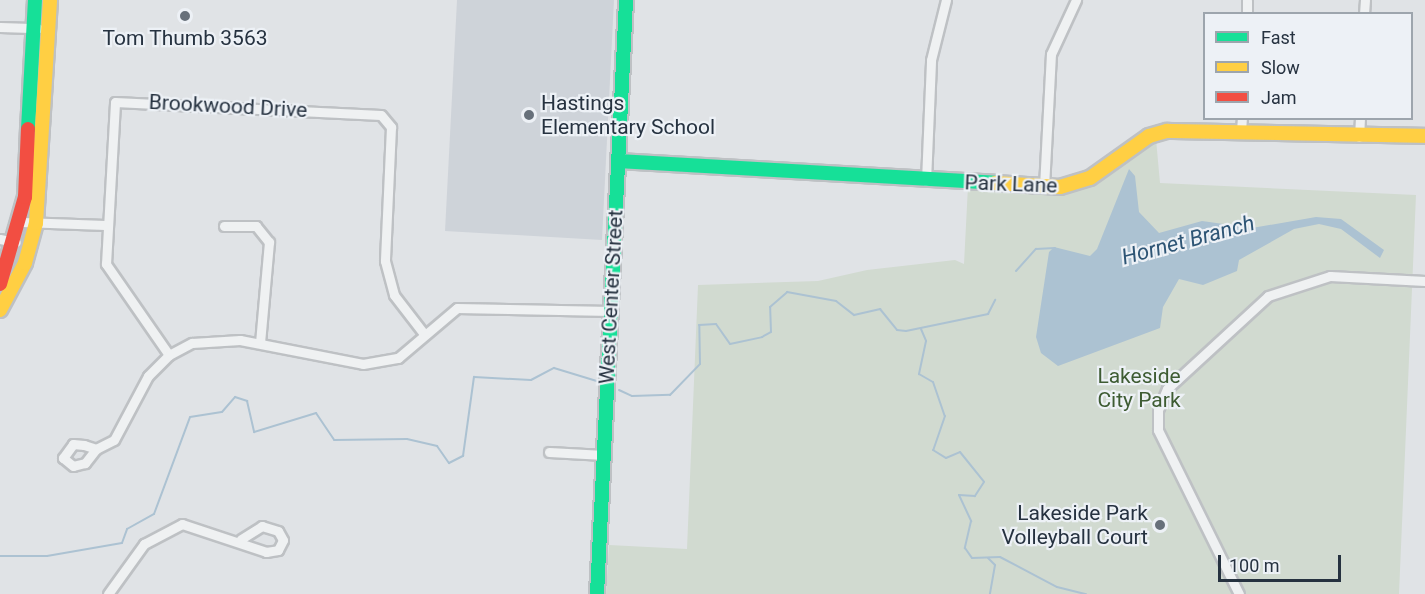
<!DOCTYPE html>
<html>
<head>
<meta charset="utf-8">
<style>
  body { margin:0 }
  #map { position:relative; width:1425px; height:594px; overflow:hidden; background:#e0e3e6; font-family:Roboto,sans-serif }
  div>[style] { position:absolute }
  .built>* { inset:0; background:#ced3d9 }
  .green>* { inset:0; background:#d1dad0 }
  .water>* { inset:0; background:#acc2d2 }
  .stream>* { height:2px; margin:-1px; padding:0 1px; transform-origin:1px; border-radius:1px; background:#acc2d2 }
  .roads { filter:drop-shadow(2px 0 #bec1c4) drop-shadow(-2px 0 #bec1c4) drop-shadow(0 2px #bec1c4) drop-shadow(0 -2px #bec1c4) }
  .street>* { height:9px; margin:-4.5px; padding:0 4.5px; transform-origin:4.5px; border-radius:4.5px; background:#eff1f2 }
  .fast>* { height:14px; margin:-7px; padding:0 7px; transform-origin:7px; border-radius:7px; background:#16e098 }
  .slow>* { height:14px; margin:-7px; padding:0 7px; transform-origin:7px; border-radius:7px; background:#ffcf43 }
  .jam>* { height:14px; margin:-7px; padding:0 7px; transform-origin:7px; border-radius:7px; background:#f24e42 }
  .dots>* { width:16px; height:16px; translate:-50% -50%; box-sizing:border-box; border:3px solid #edf1f6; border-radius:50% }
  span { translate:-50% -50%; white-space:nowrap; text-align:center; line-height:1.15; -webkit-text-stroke:4.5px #edf1f6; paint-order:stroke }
  .poi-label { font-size:21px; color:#263240 }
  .left { translate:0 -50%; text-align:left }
  .right { translate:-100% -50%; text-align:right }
  .street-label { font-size:21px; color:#263240 }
  .park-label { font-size:21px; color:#3e5c33 }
  .water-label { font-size:22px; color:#2e5575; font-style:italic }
  .legend { position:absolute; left:1203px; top:12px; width:210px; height:108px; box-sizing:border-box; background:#edf1f6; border:2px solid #9da5ad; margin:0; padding:8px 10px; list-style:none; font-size:18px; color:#263240 }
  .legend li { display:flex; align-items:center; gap:12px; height:30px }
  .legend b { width:30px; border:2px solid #9da5ad }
  .scale { position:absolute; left:1218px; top:555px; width:123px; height:27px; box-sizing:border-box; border:3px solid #263240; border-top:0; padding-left:8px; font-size:18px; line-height:21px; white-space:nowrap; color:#263240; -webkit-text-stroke:4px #edf1f6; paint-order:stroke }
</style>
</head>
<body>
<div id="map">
  <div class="built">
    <div style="clip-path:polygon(457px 0,614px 0,602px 240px,445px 231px)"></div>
  </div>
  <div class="green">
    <div style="clip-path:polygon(1156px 139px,1160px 183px,1416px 195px,1399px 594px,606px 594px,609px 545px,687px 549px,698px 285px,818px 281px,867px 270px,955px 260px,964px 264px,968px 186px,1084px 187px)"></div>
  </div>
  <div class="water">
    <div style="clip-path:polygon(1129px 169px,1135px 176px,1139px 212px,1159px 233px,1202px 221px,1252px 228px,1316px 217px,1341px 219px,1384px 250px,1380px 258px,1341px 229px,1319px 224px,1294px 229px,1239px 260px,1237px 271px,1203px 285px,1179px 279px,1163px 307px,1160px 328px,1058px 366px,1041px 353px,1036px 337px,1049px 252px,1054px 247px,1090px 256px,1097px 249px)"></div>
  </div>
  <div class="stream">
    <div style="left:1016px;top:271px;width:30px;rotate:-48deg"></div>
    <div style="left:1036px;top:249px;width:19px;rotate:-3deg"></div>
    <div style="left:921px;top:329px;width:13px;rotate:67deg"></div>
    <div style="left:926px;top:341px;width:34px;rotate:102deg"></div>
    <div style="left:919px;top:374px;width:16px;rotate:30deg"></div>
    <div style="left:933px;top:382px;width:36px;rotate:71deg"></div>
    <div style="left:945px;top:416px;width:36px;rotate:109deg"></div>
    <div style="left:933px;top:450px;width:15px;rotate:32deg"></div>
    <div style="left:946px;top:458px;width:15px;rotate:-23deg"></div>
    <div style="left:960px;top:452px;width:38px;rotate:51deg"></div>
    <div style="left:984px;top:482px;width:17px;rotate:123deg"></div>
    <div style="left:975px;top:496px;width:16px;rotate:-176deg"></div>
    <div style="left:959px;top:495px;width:29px;rotate:65deg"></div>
    <div style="left:971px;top:521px;width:28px;rotate:103deg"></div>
    <div style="left:965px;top:548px;width:12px;rotate:55deg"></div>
    <div style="left:972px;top:558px;width:28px;rotate:-2deg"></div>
    <div style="left:1000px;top:557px;width:64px;rotate:27.8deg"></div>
    <div style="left:1057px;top:587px;width:30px;rotate:14deg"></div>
    <div style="left:619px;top:390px;width:14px;rotate:25deg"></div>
    <div style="left:632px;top:396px;width:38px;rotate:-2deg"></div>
    <div style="left:670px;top:395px;width:43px;rotate:-45.9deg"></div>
    <div style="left:700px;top:364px;width:39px;rotate:-91deg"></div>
    <div style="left:699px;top:325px;width:17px;rotate:-3deg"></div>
    <div style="left:716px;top:324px;width:24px;rotate:55deg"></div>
    <div style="left:730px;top:344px;width:33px;rotate:-12deg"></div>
    <div style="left:762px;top:337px;width:10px;rotate:-29deg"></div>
    <div style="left:771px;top:332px;width:25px;rotate:-92deg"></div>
    <div style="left:770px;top:307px;width:23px;rotate:-41deg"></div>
    <div style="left:787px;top:292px;width:50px;rotate:10.4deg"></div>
    <div style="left:836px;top:301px;width:23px;rotate:38deg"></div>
    <div style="left:854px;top:315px;width:27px;rotate:-13deg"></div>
    <div style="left:880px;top:309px;width:27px;rotate:51deg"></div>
    <div style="left:897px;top:330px;width:9px;rotate:6deg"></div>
    <div style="left:906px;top:331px;width:84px;rotate:-11.7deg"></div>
    <div style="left:988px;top:314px;width:16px;rotate:-63deg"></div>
    <div style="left:0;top:556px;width:47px"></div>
    <div style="left:47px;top:556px;width:76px;rotate:-9.8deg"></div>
    <div style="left:122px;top:543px;width:15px;rotate:-70deg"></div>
    <div style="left:127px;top:529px;width:31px;rotate:-29deg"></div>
    <div style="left:154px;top:514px;width:103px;rotate:-69.6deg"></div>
    <div style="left:190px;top:417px;width:32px;rotate:-9deg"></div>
    <div style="left:222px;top:412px;width:20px;rotate:-49deg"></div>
    <div style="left:235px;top:397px;width:13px;rotate:18deg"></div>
    <div style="left:247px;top:401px;width:32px;rotate:77deg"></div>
    <div style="left:254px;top:432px;width:65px;rotate:-17deg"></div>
    <div style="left:316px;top:413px;width:32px;rotate:56deg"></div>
    <div style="left:334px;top:440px;width:73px;rotate:-0.8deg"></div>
    <div style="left:407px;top:439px;width:31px;rotate:13deg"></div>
    <div style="left:437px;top:446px;width:21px;rotate:55deg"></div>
    <div style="left:449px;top:463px;width:16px;rotate:-27deg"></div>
    <div style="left:463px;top:456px;width:80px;rotate:-82.1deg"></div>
    <div style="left:474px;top:377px;width:57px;rotate:3deg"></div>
    <div style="left:531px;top:380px;width:26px;rotate:-28deg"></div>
    <div style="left:554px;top:368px;width:48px;rotate:16.9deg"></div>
    <div style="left:988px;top:558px;width:10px;rotate:45deg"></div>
    <div style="left:995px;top:565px;width:29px;rotate:100deg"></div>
  </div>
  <div class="roads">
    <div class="street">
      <div style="left:1247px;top:14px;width:14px;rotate:-90deg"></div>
      <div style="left:1364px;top:14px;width:14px;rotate:-86deg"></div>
      <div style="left:0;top:27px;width:38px;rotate:2deg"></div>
      <div style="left:1241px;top:131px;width:13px;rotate:-86deg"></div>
      <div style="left:1359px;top:137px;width:19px;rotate:-87deg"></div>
      <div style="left:926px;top:181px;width:121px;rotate:-87.6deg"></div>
      <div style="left:931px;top:60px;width:62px;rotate:-76deg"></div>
      <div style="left:1044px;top:187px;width:133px;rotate:-87deg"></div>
      <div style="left:1051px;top:54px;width:60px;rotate:-65.2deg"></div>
      <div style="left:22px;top:222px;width:83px;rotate:2.1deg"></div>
      <div style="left:224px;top:226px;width:32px"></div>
      <div style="left:256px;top:226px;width:21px;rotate:51deg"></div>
      <div style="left:269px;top:242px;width:101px;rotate:95.1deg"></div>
      <div style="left:0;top:239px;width:16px;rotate:11deg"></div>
      <div style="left:169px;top:355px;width:111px;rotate:-124.7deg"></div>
      <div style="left:106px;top:264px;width:162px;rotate:-86.8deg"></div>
      <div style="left:115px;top:102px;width:266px;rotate:2.8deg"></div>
      <div style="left:381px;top:115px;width:16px;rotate:50deg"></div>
      <div style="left:391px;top:127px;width:134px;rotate:92.6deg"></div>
      <div style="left:385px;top:261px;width:35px;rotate:75deg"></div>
      <div style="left:394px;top:295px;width:49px;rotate:52.4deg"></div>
      <div style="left:73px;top:444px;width:11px;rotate:5deg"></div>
      <div style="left:84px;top:445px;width:13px;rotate:18deg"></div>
      <div style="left:96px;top:449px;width:18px;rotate:128deg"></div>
      <div style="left:85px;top:463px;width:12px;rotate:166deg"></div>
      <div style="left:73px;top:466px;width:13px;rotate:-141deg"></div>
      <div style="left:63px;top:458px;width:17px;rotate:-54deg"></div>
      <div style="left:96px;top:449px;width:20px;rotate:-27deg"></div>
      <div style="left:114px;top:440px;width:72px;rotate:-62deg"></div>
      <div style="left:148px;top:376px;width:30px;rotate:-45deg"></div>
      <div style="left:169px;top:355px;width:26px;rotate:-28deg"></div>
      <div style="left:192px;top:343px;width:48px;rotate:-3.6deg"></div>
      <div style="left:240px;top:340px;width:125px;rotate:11deg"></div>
      <div style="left:363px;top:364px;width:36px;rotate:-10deg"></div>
      <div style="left:398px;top:358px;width:77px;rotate:-40.3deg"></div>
      <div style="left:457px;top:308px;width:154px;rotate:1.1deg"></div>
      <div style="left:549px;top:452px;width:55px;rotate:3.1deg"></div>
      <div style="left:108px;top:594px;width:62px;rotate:-54.2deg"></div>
      <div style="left:144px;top:544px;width:43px;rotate:-27.8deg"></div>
      <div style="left:182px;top:524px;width:89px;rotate:18.4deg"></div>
      <div style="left:266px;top:552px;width:12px;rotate:-9deg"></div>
      <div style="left:278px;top:550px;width:11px;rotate:-63deg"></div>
      <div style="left:283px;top:540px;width:10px;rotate:-119deg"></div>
      <div style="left:278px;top:531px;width:17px;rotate:-163deg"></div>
      <div style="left:262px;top:526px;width:25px;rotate:148deg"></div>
      <div style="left:1239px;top:594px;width:183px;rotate:-116.3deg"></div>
      <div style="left:1158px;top:430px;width:20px;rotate:-90deg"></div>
      <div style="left:1158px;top:410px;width:23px;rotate:-67deg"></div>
      <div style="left:1167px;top:389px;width:137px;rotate:-42.6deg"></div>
      <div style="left:1268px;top:296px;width:65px;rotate:-17.9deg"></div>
      <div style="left:1330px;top:276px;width:95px;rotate:3deg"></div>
    </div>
    <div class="fast">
      <div style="left:28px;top:129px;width:129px;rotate:-86.9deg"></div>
      <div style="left:618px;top:161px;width:378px;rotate:3.3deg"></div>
      <div style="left:597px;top:594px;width:595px;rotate:-87.2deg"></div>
    </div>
    <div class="slow">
      <div style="left:995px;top:183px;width:65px;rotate:3.5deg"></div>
      <div style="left:1060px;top:187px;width:31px;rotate:-17deg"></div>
      <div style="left:1090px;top:178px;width:72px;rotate:-35.4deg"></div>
      <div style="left:1149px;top:136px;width:19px;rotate:-16deg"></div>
      <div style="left:1167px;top:131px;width:258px;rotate:1.1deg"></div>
      <div style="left:0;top:310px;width:53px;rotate:-62deg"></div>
      <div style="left:25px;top:263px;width:41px;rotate:-74.6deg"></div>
      <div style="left:36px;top:223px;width:223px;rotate:-86.4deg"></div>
    </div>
    <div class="jam">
      <div style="left:0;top:284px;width:91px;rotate:-74deg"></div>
      <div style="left:25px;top:197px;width:68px;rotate:-87.5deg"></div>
    </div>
  </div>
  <div class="dots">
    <div style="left:185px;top:16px;background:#67707a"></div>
    <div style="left:529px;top:115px;background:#67707a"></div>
    <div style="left:1160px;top:525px;background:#67707a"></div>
  </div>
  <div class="poi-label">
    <span style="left:185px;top:38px">Tom Thumb 3563</span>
    <span class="left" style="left:541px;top:115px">Hastings<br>Elementary School</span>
    <span class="right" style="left:1148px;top:525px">Lakeside Park<br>Volleyball Court</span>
  </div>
  <div class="street-label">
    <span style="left:228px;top:106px;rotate:3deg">Brookwood Drive</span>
    <span style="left:1011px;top:184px;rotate:2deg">Park Lane</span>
    <span style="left:611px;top:297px;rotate:-87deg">West Center Street</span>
  </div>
  <div class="park-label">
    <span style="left:1139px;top:388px">Lakeside<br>City Park</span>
  </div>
  <div class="water-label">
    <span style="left:1188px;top:240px;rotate:-15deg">Hornet Branch</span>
  </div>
  <ul class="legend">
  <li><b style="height:8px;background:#16e098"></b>Fast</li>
  <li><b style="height:8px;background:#ffcf43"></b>Slow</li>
  <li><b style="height:8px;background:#f24e42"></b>Jam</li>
  </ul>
  <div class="scale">100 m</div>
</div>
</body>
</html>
